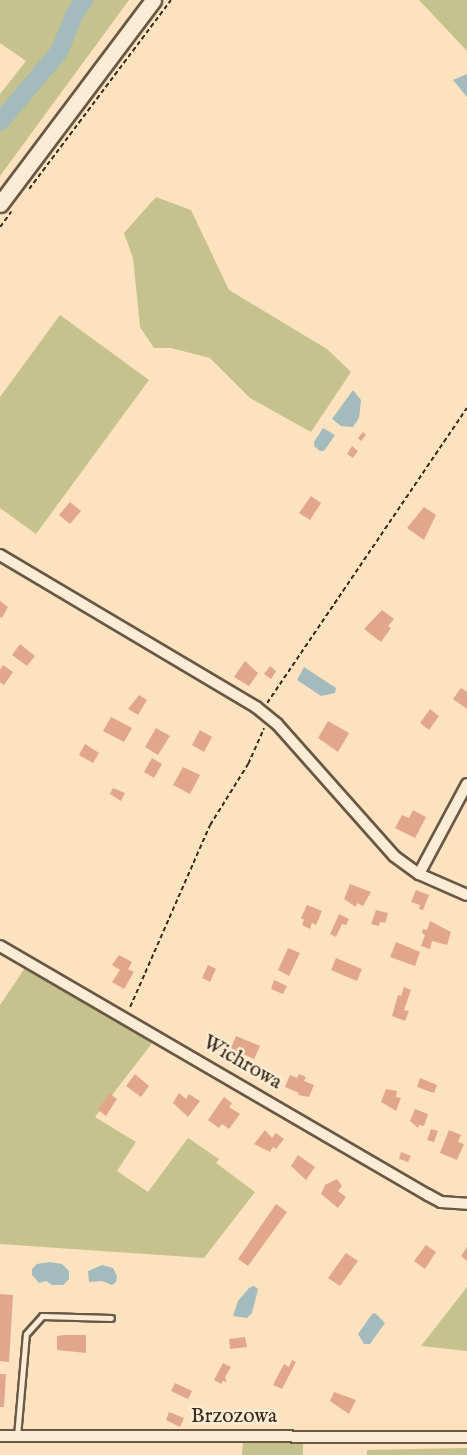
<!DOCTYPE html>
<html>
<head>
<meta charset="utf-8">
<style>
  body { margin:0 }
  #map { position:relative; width:467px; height:1455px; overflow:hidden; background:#fce2bf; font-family:"IM FELL English",serif }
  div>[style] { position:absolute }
  .green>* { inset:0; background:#c5c28e }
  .water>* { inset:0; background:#a3bbbc }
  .river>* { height:18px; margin:-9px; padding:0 9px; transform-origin:9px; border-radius:9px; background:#a3bbbc }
  .building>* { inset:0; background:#e2a78a }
  .path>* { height:1.5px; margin-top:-0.75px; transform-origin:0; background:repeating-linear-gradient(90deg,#362a1b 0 4.5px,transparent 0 7.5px) }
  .roads { filter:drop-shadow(2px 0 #685844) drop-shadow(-2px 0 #685844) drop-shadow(0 2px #685844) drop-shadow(0 -2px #685844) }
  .lane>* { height:5px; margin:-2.5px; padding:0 2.5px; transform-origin:2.5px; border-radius:2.5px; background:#fdecd5 }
  .street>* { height:10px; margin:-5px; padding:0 5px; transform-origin:5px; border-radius:5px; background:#fdecd5 }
  .secondary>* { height:15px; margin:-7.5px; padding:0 7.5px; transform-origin:7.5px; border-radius:7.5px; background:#fdecd5 }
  span { translate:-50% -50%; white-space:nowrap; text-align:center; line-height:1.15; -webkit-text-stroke:5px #fdecd5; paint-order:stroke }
  .street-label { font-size:21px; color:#362a1b }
</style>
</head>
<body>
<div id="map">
  <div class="green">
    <div style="clip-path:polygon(0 0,129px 0,0 176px,0 94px,26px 61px,0 43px)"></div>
    <div style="clip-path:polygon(419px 0,467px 0,467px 51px)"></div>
    <div style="clip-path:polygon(156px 197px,191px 210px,229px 290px,327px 349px,351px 372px,311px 432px,250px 398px,210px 358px,171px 348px,154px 348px,140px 327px,133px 258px,124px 233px)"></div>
    <div style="clip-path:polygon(60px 315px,149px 380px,36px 534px,0 508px,0 397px)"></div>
    <div style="clip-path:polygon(25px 968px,153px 1042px,95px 1117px,136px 1142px,117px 1171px,148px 1192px,188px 1138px,219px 1159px,216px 1163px,255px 1192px,204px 1258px,0 1244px,0 1005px)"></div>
    <div style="clip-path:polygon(467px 1287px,467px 1351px,421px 1346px)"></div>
    <div style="clip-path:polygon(243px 1441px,303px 1442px,303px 1455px,242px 1455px)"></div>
    <div style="clip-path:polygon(467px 1448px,467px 1455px,367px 1455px,367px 1450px)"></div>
  </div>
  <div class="water">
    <div style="clip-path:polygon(467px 74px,467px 97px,453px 80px)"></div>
    <div style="clip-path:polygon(353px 390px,361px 400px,359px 418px,353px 427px,341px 426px,332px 419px)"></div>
    <div style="clip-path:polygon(323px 428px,335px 435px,324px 451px,320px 451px,314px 446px,314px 442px)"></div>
    <div style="clip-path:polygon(304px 667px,336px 688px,335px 693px,321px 696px,297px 680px)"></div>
    <div style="clip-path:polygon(50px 1262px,62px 1264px,69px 1271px,69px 1279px,63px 1285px,52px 1285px,46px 1281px,39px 1283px,32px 1275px,32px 1269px,37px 1264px)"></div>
    <div style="clip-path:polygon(102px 1265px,113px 1268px,117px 1276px,116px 1282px,112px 1285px,102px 1281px,89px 1282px,88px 1271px)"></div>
    <div style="clip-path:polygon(254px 1286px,258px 1289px,252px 1313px,247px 1318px,233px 1316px,238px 1301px,249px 1288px)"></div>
    <div style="clip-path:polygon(375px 1313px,385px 1323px,370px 1344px,364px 1344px,358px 1334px,372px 1314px)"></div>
  </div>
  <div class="river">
    <div style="left:0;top:122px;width:92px;rotate:-49.9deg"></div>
    <div style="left:59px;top:52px;width:42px;rotate:-67.7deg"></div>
    <div style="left:75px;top:13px;width:16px;rotate:-55deg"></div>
  </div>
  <div class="building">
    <div style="clip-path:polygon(363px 432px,366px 435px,361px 441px,358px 438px)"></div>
    <div style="clip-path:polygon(352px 446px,358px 451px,353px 458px,347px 454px)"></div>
    <div style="clip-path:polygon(311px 496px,321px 503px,310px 520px,299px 513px)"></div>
    <div style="clip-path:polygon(70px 502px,81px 511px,70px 524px,59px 515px)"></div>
    <div style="clip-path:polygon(424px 507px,436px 515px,424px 540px,407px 528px)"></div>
    <div style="clip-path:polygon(0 601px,8px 607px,2px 618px,0 617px)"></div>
    <div style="clip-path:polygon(382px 610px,394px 619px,388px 626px,391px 628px,381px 642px,364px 629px)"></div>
    <div style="clip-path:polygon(20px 644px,35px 656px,27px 666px,12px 655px)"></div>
    <div style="clip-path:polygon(245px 661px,258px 673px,249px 686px,234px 677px)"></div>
    <div style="clip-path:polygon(3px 665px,13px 672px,4px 685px,0 682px,0 670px)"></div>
    <div style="clip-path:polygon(270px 666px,276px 671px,271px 679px,264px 674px)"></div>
    <div style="clip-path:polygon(461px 688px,467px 692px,467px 709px,453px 699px)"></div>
    <div style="clip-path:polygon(139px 695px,147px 700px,138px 715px,128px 709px)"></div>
    <div style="clip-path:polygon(430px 709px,439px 716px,429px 730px,420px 723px)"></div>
    <div style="clip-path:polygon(111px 717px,132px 728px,124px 742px,103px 731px)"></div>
    <div style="clip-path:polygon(328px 721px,349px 733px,338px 752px,318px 738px)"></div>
    <div style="clip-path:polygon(156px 728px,170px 736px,158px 755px,145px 747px)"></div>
    <div style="clip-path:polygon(200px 730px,212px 737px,204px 752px,192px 745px)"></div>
    <div style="clip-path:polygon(85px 744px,99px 753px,93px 763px,79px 755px)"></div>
    <div style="clip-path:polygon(152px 758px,162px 764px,154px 778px,144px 772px)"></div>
    <div style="clip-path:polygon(183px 767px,200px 775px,190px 794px,173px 785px)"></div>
    <div style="clip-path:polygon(113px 788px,125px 793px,121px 801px,110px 794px)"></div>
    <div style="clip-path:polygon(413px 810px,426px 817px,415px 838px,395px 828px,402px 815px,409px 818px)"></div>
    <div style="clip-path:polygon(350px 884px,371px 892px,363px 906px,357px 903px,356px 907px,344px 899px)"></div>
    <div style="clip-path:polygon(416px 890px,429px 895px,423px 910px,419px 909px,420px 905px,411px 902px)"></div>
    <div style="clip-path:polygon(307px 905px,322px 911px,316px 925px,312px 923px,310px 929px,302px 925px,304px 920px,301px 918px)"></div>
    <div style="clip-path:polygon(376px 910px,388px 913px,385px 923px,380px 922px,379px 926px,371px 924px)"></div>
    <div style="clip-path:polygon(339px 914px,349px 919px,346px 925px,342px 924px,336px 937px,330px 934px)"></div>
    <div style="clip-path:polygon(430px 921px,451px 932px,447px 945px,432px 941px,430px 949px,421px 946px,425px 935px,422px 933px,423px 929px,427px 930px)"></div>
    <div style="clip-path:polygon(396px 942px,420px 952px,415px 966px,390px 957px)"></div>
    <div style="clip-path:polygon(288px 948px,300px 953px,289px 976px,278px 970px)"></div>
    <div style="clip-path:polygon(119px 955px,132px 962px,128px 969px,134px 972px,124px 989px,112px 982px,120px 970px,112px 965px)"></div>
    <div style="clip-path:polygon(336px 958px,362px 969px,357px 981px,331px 970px)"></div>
    <div style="clip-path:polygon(208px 965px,216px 969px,210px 982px,202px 978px)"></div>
    <div style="clip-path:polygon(274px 980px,287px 986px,283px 994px,271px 989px)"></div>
    <div style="clip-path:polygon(404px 987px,411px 990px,404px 1010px,409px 1011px,405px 1021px,392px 1016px,398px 995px,401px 996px)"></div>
    <div style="clip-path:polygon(236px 1036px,260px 1046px,254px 1059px,231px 1048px)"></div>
    <div style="clip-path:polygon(135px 1074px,149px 1086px,141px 1097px,126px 1086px)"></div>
    <div style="clip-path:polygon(299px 1074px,306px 1077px,304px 1081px,314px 1085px,309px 1097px,298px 1095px,299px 1093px,285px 1087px,290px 1075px,297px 1078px)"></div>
    <div style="clip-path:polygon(420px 1078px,437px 1085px,434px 1093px,417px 1087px)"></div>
    <div style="clip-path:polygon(386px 1089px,397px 1091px,396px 1097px,401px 1098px,396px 1111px,381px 1102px)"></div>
    <div style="clip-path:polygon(109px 1093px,117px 1099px,106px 1116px,98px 1110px)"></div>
    <div style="clip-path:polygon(179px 1093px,186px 1099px,189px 1094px,200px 1101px,188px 1117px,173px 1103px)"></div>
    <div style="clip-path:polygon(224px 1097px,232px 1103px,229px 1107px,240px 1114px,229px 1129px,222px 1124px,219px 1128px,208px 1120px)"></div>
    <div style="clip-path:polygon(415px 1109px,428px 1114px,424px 1126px,419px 1125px,418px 1128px,410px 1121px)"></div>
    <div style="clip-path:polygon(431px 1129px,438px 1131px,434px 1142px,427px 1140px)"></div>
    <div style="clip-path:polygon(265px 1130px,272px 1138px,276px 1133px,284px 1139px,276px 1149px,273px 1147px,270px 1152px,254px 1144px)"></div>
    <div style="clip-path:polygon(449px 1130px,461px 1135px,458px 1142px,464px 1144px,457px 1160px,440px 1153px)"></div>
    <div style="clip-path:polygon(401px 1152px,411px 1156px,408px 1162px,399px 1159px)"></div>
    <div style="clip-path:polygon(298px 1155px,315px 1167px,306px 1180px,291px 1166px)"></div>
    <div style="clip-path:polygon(337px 1179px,342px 1186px,338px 1191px,346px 1197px,338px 1208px,321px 1194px,325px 1185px)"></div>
    <div style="clip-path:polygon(276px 1204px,287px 1212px,248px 1266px,238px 1259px)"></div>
    <div style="clip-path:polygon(426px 1245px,436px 1252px,425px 1269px,414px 1261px)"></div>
    <div style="clip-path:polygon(467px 1247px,467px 1261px,461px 1256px)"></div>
    <div style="clip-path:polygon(346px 1253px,358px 1261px,340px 1286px,328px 1278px)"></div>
    <div style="clip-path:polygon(0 1294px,13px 1295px,9px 1362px,0 1361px)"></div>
    <div style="clip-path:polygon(63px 1335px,86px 1335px,86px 1353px,57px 1350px,57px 1336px)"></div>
    <div style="clip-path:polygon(245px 1337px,247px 1347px,230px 1349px,229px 1339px)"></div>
    <div style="clip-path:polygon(292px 1360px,296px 1362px,282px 1389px,273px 1385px,284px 1364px,289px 1367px)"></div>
    <div style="clip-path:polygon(223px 1363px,231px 1367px,225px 1377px,227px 1382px,223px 1381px,221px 1384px,214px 1380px)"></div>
    <div style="clip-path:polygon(0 1374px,6px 1374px,4px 1407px,0 1407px)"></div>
    <div style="clip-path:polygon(175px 1383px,192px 1391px,188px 1399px,171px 1391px)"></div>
    <div style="clip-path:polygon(334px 1392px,356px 1400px,349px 1414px,330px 1401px)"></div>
    <div style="clip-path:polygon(169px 1412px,184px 1418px,180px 1427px,166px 1420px)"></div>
  </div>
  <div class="path">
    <div style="left:29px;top:189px;width:236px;rotate:-53.1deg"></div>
    <div style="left:0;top:227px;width:19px;rotate:-54deg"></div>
    <div style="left:267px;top:703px;width:356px;rotate:-55.9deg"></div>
    <div style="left:130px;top:1007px;width:199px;rotate:-66.3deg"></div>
    <div style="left:210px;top:825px;width:72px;rotate:-58.1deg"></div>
    <div style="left:248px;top:764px;width:39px;rotate:-66deg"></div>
  </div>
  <div class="roads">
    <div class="lane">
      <div style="left:17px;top:1436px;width:102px;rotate:-85deg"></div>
      <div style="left:26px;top:1334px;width:24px;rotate:-48deg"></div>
      <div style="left:42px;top:1316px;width:69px;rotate:1.7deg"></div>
    </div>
    <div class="street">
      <div style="left:0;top:555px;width:298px;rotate:30.7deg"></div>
      <div style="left:256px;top:707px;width:27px;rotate:39deg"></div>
      <div style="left:277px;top:724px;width:176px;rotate:48.4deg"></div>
      <div style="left:394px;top:856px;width:31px;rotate:36deg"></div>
      <div style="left:467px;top:784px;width:102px;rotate:118.1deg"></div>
      <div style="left:419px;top:874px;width:52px;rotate:23.6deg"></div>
      <div style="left:0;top:946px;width:495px;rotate:30.2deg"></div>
      <div style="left:428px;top:1195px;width:15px;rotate:28deg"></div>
      <div style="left:441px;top:1202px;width:26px;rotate:4deg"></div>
      <div style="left:0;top:1436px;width:467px;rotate:0.1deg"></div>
    </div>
    <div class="secondary">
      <div style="left:0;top:204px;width:255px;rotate:-53.1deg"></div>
    </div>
  </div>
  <div class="street-label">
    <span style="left:242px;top:1063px;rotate:30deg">Wichrowa</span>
    <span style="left:234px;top:1417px">Brzozowa</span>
  </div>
</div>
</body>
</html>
